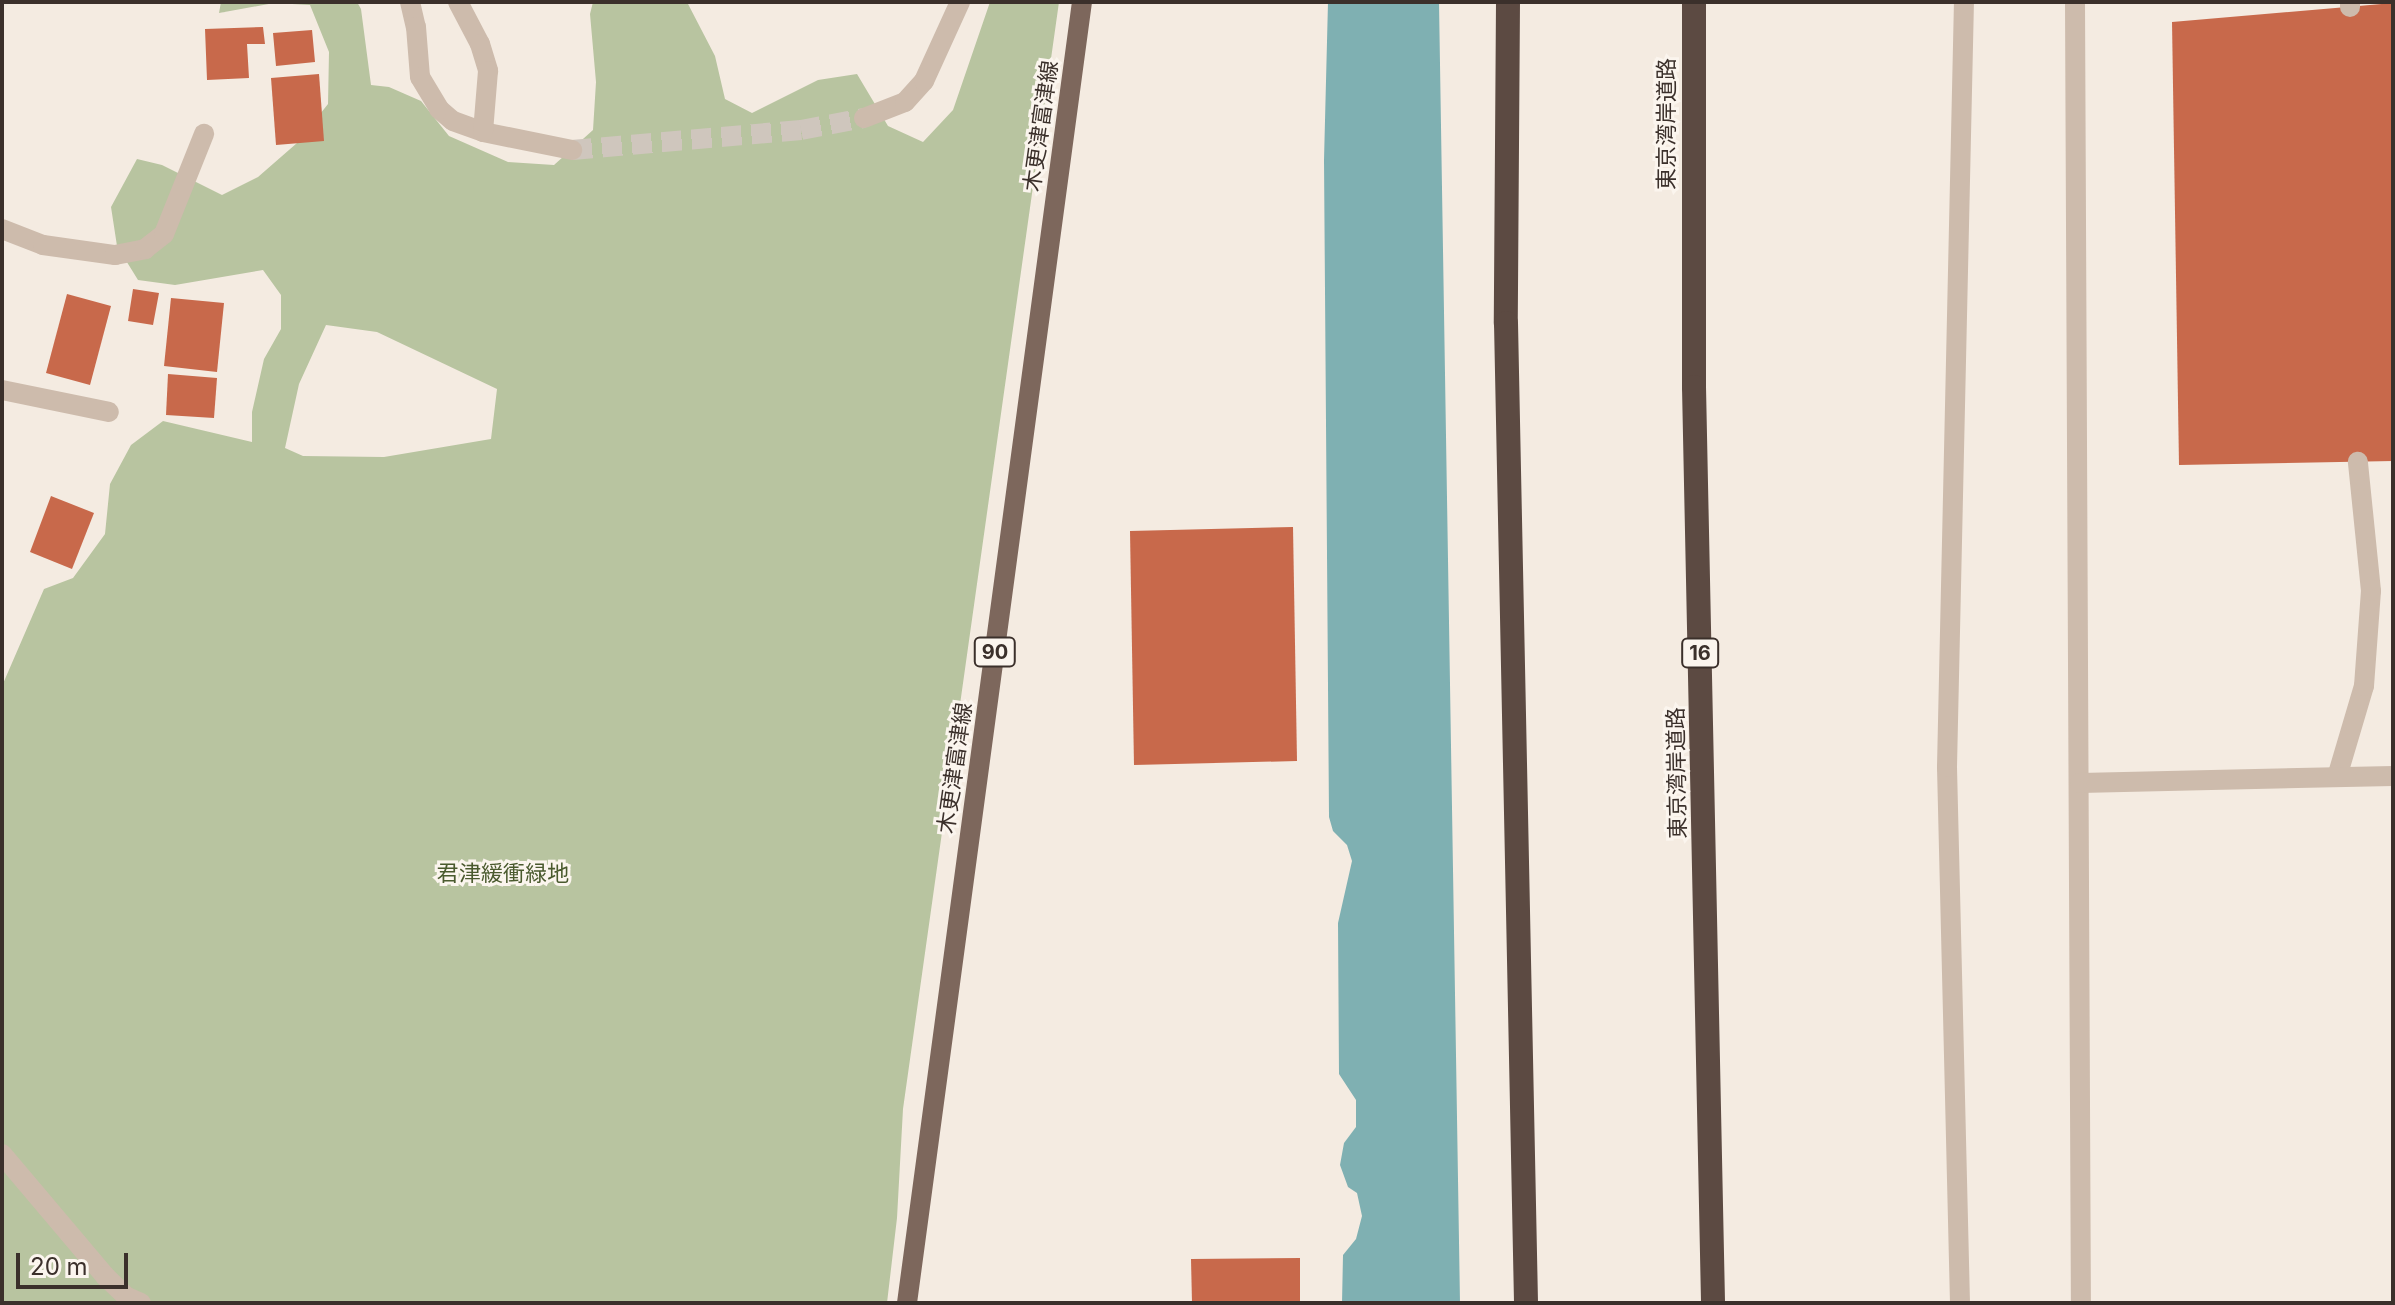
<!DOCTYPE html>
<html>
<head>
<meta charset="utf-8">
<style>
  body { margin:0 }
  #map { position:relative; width:2395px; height:1305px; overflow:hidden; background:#f4ebe1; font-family:Inter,"Noto Sans JP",sans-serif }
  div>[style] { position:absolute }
  .green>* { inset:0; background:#b8c4a0 }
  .water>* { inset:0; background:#7fb0b2 }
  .building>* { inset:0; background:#c8694b }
  .minor-tunnel>* { height:20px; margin-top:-10px; transform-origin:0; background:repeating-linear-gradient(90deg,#cfc6bd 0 20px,transparent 0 30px) }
  .minor>* { height:20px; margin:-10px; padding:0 10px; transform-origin:10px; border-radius:10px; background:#cdbbac }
  .major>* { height:20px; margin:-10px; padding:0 10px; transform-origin:10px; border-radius:10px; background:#7d675c }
  .highway>* { height:24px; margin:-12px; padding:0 12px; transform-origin:12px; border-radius:12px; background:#5c4a42 }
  span { translate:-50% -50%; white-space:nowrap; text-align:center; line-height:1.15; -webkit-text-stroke:6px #fbf5ee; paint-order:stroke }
  .shield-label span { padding:2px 6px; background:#fbf5ee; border:2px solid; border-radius:6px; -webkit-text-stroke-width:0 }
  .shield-label { font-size:20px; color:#3b302b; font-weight:700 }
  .street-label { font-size:22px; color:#3b302b }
  .park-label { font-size:22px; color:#4a5a2e }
  .frame { position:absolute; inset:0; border:4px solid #3b302b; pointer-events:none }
  .scale { position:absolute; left:16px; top:1253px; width:112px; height:36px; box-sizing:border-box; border:4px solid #3b302b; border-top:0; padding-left:10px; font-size:24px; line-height:28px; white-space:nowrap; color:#3b302b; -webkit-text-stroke:6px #fbf5ee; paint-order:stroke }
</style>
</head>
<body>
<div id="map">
  <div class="green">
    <div style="clip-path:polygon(evenodd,221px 2px,357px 2px,361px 9px,371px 85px,389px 87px,421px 101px,449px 136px,508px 162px,554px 165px,593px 130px,596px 82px,590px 14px,593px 2px,687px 2px,715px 56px,725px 99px,752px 113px,818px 80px,857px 74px,888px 126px,923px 142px,953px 110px,990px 2px,1059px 2px,903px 1109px,897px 1218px,887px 1303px,2px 1303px,2px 686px,44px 589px,73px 578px,105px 534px,110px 484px,131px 445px,163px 421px,252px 442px,252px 412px,264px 359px,281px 329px,281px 295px,263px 270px,175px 285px,138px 280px,117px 246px,111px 207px,137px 159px,162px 165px,222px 195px,258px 177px,297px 143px,328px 104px,329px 52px,310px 5px,274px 3px,219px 13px,221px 2px,326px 325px,377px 332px,497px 389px,491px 439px,384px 457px,303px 456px,285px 448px,299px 384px,326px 325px)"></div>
  </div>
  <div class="water">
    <div style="clip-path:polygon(1328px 2px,1439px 2px,1460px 1303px,1342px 1303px,1343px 1255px,1356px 1239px,1362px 1216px,1357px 1193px,1348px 1187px,1340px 1165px,1344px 1143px,1356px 1127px,1356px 1100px,1339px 1074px,1338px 923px,1352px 861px,1347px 845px,1333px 831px,1329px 817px,1324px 160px)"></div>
  </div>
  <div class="building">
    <div style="clip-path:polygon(2393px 3px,2393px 461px,2179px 465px,2172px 22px)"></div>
    <div style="clip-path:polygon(263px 27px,265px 44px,247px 44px,249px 78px,207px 80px,205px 29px)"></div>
    <div style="clip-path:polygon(312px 30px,315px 62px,276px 66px,273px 33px)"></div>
    <div style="clip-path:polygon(319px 74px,324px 141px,276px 145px,271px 78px)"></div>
    <div style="clip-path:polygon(133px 289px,159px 293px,153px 325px,128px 321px)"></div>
    <div style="clip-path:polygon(67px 294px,111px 306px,90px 385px,46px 373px)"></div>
    <div style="clip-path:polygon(171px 298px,224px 303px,217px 372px,164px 366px)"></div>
    <div style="clip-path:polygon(168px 374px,217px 378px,214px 418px,166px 415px)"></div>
    <div style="clip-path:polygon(51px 496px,94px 513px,72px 569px,30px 552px)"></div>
    <div style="clip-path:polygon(1293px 527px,1297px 761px,1134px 765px,1130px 531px)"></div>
    <div style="clip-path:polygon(1300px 1258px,1300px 1303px,1192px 1303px,1191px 1259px)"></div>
  </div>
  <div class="minor-tunnel">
    <div style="left:572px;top:150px;width:230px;rotate:-5deg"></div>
    <div style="left:801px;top:130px;width:64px;rotate:-10.8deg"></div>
  </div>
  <div class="minor">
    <div style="left:410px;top:2px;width:26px;rotate:77deg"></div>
    <div style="left:416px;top:27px;width:50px;rotate:85.4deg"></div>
    <div style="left:420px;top:77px;width:37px;rotate:59deg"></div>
    <div style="left:439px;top:109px;width:18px;rotate:41deg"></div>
    <div style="left:453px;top:121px;width:32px;rotate:20deg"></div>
    <div style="left:483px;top:132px;width:91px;rotate:11.4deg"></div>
    <div style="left:458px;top:2px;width:47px;rotate:62.4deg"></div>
    <div style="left:480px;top:44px;width:28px;rotate:73deg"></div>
    <div style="left:488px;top:71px;width:61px;rotate:94.7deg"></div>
    <div style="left:2075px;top:2px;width:1301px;rotate:89.74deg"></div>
    <div style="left:2350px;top:2px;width:5px;rotate:90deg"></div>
    <div style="left:864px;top:118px;width:44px;rotate:-21.3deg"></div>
    <div style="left:905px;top:102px;width:28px;rotate:-48deg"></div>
    <div style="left:924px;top:81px;width:87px;rotate:-65.5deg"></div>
    <div style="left:2px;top:229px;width:44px;rotate:21.3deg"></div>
    <div style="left:43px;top:245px;width:73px;rotate:7.9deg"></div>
    <div style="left:115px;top:255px;width:31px;rotate:-11deg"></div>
    <div style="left:145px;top:249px;width:24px;rotate:-38deg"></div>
    <div style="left:164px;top:234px;width:108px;rotate:-68.2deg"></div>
    <div style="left:2px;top:390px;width:109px;rotate:11.6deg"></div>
    <div style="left:2337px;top:777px;width:95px;rotate:-73.5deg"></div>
    <div style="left:2364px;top:686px;width:95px;rotate:-85.8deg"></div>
    <div style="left:2371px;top:591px;width:130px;rotate:-95.8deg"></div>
    <div style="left:2080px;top:783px;width:313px;rotate:-1.3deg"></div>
    <div style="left:2px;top:1154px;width:160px;rotate:49.8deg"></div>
    <div style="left:105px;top:1276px;width:30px;rotate:44deg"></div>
    <div style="left:127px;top:1297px;width:15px;rotate:23deg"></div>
    <div style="left:1960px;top:1303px;width:536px;rotate:-91.39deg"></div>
    <div style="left:1947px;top:767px;width:765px;rotate:-88.73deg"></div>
  </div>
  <div class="major">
    <div style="left:907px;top:1303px;width:1313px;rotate:-82.34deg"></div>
  </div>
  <div class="highway">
    <div style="left:1508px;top:2px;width:321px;rotate:90.4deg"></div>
    <div style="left:1506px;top:323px;width:980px;rotate:88.83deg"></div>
    <div style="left:1694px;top:2px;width:385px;rotate:90deg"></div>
    <div style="left:1694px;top:387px;width:916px;rotate:88.81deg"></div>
  </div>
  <div class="shield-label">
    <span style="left:995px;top:652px">90</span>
    <span style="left:1700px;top:653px">16</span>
  </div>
  <div class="street-label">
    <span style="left:1667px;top:124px;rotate:-90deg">東京湾岸道路</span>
    <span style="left:1041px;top:126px;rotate:-82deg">木更津富津線</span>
    <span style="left:955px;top:768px;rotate:-82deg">木更津富津線</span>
    <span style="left:1677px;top:773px;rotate:-91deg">東京湾岸道路</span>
  </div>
  <div class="park-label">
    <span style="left:503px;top:874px">君津緩衝緑地</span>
  </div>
  <div class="frame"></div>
  <div class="scale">20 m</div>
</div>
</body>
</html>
